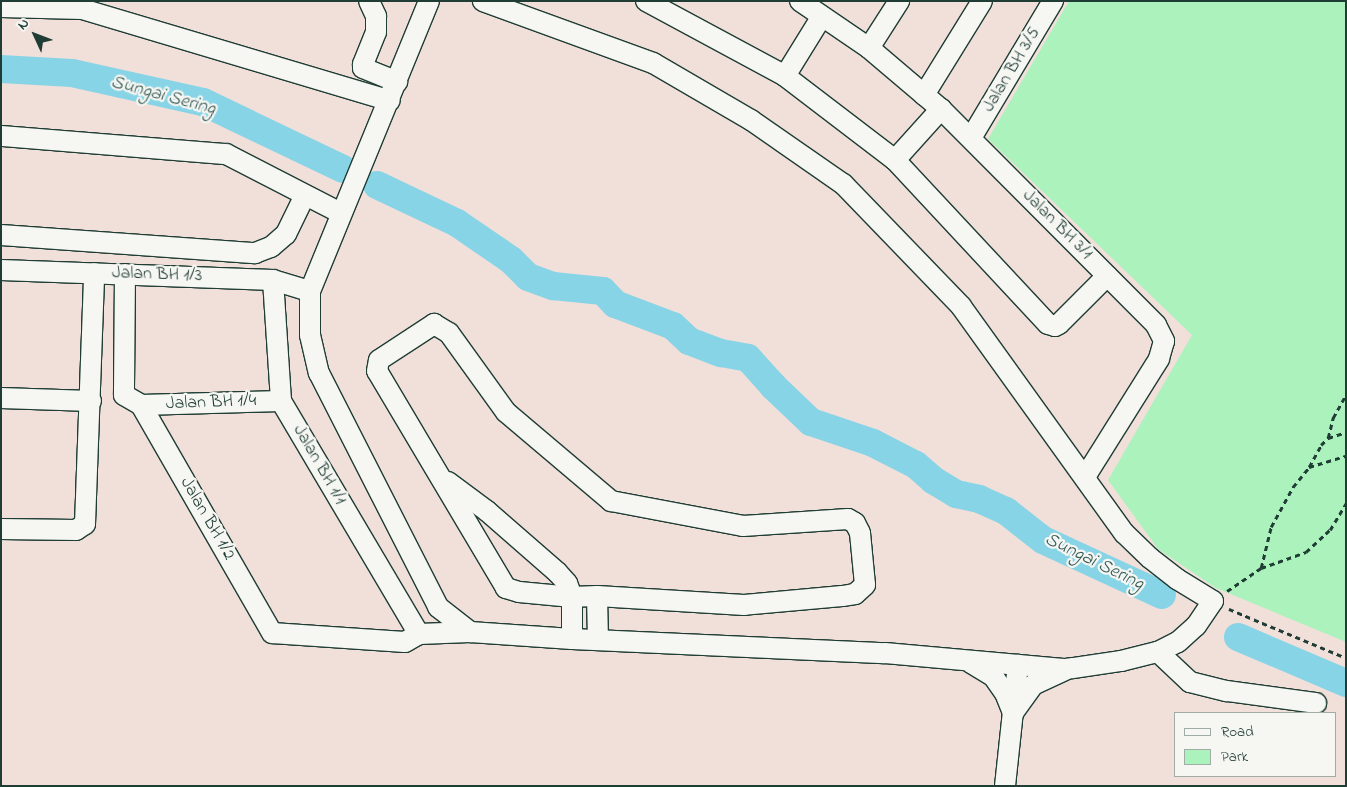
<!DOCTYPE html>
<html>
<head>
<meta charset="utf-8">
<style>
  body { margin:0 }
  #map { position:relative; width:1347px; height:787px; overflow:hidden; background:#f1dfda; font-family:"Indie Flower",sans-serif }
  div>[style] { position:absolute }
  .green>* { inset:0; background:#acf2bd }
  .river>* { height:28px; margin:-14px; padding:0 14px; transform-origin:14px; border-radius:14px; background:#87d4e7 }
  .path>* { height:2.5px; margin-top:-1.25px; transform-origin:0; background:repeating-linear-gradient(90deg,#1f3d34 0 5px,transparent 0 9px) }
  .roads { filter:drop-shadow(1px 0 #1f3d34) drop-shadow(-1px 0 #1f3d34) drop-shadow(0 1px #1f3d34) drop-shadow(0 -1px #1f3d34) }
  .minor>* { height:20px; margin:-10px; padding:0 10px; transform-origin:10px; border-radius:10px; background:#f6f6f2 }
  span { translate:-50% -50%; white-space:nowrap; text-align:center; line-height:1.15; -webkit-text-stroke:4.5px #f6f6f2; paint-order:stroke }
  .street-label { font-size:18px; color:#1f3d34 }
  .water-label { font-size:19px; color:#345b58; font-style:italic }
  .frame { position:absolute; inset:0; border:2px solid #1f3d34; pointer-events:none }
  .legend { position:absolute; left:1174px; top:712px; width:162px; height:65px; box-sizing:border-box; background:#f6f6f2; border:1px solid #a0aca6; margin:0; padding:6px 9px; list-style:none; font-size:15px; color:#1f3d34 }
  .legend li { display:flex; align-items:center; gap:10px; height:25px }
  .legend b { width:25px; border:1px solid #a0aca6 }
  .north { position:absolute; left:10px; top:10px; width:50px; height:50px; -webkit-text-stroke:4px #f6f6f2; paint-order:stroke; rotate:313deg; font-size:14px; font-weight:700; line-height:20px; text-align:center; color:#1f3d34 }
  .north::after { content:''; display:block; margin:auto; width:18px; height:22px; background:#1f3d34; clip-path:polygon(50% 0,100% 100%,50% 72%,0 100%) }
</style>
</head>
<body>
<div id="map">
  <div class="green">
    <div style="clip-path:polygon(1069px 1px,1346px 1px,1346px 642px,1216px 588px,1158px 549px,1108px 480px,1192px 335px,988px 139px)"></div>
  </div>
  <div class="river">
    <div style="left:1px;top:69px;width:71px;rotate:3.2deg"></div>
    <div style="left:72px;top:73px;width:134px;rotate:12.5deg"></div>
    <div style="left:203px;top:102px;width:155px;rotate:25.6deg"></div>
    <div style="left:377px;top:185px;width:89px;rotate:25.4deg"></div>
    <div style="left:457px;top:223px;width:65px;rotate:34.4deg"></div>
    <div style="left:511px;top:260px;width:24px;rotate:45deg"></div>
    <div style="left:528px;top:277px;width:27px;rotate:20deg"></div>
    <div style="left:553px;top:286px;width:50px;rotate:5.7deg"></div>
    <div style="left:603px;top:291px;width:18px;rotate:47deg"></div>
    <div style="left:615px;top:304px;width:62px;rotate:20.8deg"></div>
    <div style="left:673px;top:326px;width:22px;rotate:43deg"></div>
    <div style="left:689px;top:341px;width:34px;rotate:21deg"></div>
    <div style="left:721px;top:353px;width:27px;rotate:10deg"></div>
    <div style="left:748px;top:358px;width:38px;rotate:48deg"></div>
    <div style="left:773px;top:386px;width:52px;rotate:43.5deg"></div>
    <div style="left:811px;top:422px;width:65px;rotate:18.7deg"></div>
    <div style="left:873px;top:443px;width:48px;rotate:27.1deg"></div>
    <div style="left:916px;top:465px;width:23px;rotate:41deg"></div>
    <div style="left:933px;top:480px;width:27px;rotate:31deg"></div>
    <div style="left:956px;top:494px;width:24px;rotate:12deg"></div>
    <div style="left:979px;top:499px;width:30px;rotate:24deg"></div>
    <div style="left:1006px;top:511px;width:47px;rotate:38.1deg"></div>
    <div style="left:1043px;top:540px;width:131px;rotate:24.8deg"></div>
    <div style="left:1238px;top:637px;width:117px;rotate:23.1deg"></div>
  </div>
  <div class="path">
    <div style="left:1328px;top:438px;width:21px;rotate:-76deg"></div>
    <div style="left:1333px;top:418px;width:26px;rotate:-61deg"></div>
    <div style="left:1309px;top:467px;width:39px;rotate:-17deg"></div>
    <div style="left:1261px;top:568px;width:48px;rotate:-19.6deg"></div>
    <div style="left:1306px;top:552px;width:33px;rotate:-43deg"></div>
    <div style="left:1330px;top:530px;width:31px;rotate:-59deg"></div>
    <div style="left:1227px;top:591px;width:41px;rotate:-34.1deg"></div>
    <div style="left:1261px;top:568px;width:42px;rotate:-76.3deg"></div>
    <div style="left:1271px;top:527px;width:46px;rotate:-61.2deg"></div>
    <div style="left:1293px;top:487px;width:26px;rotate:-51deg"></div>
    <div style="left:1309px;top:467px;width:25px;rotate:-61deg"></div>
    <div style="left:1321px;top:445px;width:10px;rotate:-45deg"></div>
    <div style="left:1328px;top:438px;width:19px;rotate:-18deg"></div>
    <div style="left:1229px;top:609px;width:127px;rotate:22.7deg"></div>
  </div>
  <div class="roads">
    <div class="minor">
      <div style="left:369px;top:1px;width:17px;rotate:65deg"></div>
      <div style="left:376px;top:16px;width:16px;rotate:90deg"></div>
      <div style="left:376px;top:32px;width:35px;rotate:112deg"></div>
      <div style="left:363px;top:64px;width:4px;rotate:90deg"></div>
      <div style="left:363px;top:68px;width:37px;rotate:22deg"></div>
      <div style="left:429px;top:1px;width:313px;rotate:112.3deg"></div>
      <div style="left:310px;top:291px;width:44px;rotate:90deg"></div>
      <div style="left:310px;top:335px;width:39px;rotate:77deg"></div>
      <div style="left:319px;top:373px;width:263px;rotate:63deg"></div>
      <div style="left:438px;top:607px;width:41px;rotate:38deg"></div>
      <div style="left:470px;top:632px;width:102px;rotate:3.9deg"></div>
      <div style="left:572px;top:639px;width:313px;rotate:2.6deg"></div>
      <div style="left:885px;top:653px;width:182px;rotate:5.1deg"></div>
      <div style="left:1066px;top:669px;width:56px;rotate:-8.3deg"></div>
      <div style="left:1121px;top:661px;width:38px;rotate:-14deg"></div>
      <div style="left:1158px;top:652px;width:22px;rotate:-27deg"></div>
      <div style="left:1178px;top:642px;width:24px;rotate:-42deg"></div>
      <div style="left:1196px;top:626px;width:30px;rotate:-56deg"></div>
      <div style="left:1213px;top:601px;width:42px;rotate:-148.6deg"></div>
      <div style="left:1177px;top:579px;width:34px;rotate:-142deg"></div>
      <div style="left:1150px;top:558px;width:36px;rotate:-136deg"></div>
      <div style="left:1124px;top:533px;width:279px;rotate:-125.7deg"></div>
      <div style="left:961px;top:306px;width:170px;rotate:-134deg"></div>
      <div style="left:843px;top:184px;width:112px;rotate:-145.2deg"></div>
      <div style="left:751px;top:120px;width:113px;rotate:-149.8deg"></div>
      <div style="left:653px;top:63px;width:181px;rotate:-160deg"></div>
      <div style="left:646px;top:1px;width:158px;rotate:28.3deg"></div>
      <div style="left:785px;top:76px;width:138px;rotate:37.4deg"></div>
      <div style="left:895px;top:160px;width:224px;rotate:47deg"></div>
      <div style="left:1048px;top:324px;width:7px;rotate:16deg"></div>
      <div style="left:1055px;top:326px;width:4px;rotate:-27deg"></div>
      <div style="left:1059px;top:324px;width:68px;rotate:-45deg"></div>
      <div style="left:800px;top:1px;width:83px;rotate:34.3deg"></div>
      <div style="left:869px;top:48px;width:94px;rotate:40.3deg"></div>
      <div style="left:941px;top:109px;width:305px;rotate:45.1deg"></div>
      <div style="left:1156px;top:325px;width:18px;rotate:63deg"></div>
      <div style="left:1164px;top:341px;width:19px;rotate:106deg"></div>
      <div style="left:1159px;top:359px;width:139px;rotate:122.1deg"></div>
      <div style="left:1px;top:7px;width:81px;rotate:1.4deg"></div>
      <div style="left:82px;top:9px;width:321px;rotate:16.6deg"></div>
      <div style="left:869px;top:48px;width:56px;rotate:-57.4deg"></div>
      <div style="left:785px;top:76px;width:70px;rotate:-58.3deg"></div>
      <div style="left:924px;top:95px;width:110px;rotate:-58.3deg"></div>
      <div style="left:1px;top:136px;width:226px;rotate:4.6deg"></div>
      <div style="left:226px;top:154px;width:129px;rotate:27.2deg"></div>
      <div style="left:971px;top:138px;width:160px;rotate:-59.1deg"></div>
      <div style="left:895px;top:160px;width:69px;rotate:-48deg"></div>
      <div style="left:1px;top:235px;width:255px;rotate:4.1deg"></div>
      <div style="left:255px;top:253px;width:17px;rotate:-21deg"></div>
      <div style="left:271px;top:247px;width:20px;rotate:-41deg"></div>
      <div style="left:286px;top:234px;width:43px;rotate:-64deg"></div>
      <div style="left:1px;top:270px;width:272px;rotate:2.1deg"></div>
      <div style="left:273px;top:280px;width:39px;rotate:17deg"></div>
      <div style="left:125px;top:274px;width:121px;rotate:90.5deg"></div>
      <div style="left:124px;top:395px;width:20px;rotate:30deg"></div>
      <div style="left:141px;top:405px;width:263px;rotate:60.1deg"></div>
      <div style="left:272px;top:633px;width:133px;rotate:3.9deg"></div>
      <div style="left:405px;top:642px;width:16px;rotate:-30deg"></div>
      <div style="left:419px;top:634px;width:51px;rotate:-2.2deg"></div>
      <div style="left:273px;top:280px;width:121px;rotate:86.2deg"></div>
      <div style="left:281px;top:401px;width:271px;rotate:59.4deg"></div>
      <div style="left:434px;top:324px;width:17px;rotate:31deg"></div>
      <div style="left:449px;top:333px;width:97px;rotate:54.2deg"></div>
      <div style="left:506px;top:412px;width:138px;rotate:40.3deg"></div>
      <div style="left:611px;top:501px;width:134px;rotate:10.7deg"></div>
      <div style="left:743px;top:526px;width:105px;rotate:-3.8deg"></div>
      <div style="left:848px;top:519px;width:8px;rotate:30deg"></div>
      <div style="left:855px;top:523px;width:11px;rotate:63deg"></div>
      <div style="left:860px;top:533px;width:52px;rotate:84.5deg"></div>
      <div style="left:865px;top:585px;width:13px;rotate:138deg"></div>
      <div style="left:855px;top:594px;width:13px;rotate:171deg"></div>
      <div style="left:842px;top:596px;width:98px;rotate:174.8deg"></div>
      <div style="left:744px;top:605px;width:147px;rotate:-176.5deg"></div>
      <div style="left:597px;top:596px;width:25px;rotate:178deg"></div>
      <div style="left:572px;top:597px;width:53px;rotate:-174.6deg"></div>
      <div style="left:519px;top:592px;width:14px;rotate:-163deg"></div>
      <div style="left:506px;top:588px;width:252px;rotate:-120.7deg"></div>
      <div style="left:377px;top:371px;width:11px;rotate:-80deg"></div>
      <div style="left:379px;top:360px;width:66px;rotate:-33.2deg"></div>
      <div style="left:1px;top:398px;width:90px;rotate:1.9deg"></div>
      <div style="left:141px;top:405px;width:140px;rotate:-1.6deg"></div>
      <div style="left:448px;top:482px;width:49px;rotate:36.6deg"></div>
      <div style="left:487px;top:511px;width:93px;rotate:41.1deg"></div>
      <div style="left:557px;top:572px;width:15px;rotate:48deg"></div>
      <div style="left:567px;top:583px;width:15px;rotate:70deg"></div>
      <div style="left:572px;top:597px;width:42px;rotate:90deg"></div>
      <div style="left:1px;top:529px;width:75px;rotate:0.8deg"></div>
      <div style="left:76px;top:530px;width:11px;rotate:-34deg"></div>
      <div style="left:85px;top:524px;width:251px;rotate:-87.9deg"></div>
      <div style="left:597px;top:596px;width:44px;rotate:88.7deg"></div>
      <div style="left:1158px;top:652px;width:44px;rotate:43.2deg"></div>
      <div style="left:1190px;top:682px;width:38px;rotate:14deg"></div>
      <div style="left:1227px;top:691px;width:90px;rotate:7.7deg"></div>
      <div style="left:971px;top:663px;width:26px;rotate:31deg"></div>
      <div style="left:993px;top:676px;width:21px;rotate:55deg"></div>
      <div style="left:1005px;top:693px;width:22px;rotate:68deg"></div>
      <div style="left:1015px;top:710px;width:31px;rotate:-54deg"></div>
      <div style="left:1033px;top:685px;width:35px;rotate:-25deg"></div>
      <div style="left:1005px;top:786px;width:122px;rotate:-83.9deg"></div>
    </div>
  </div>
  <div class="street-label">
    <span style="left:1012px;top:70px;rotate:-59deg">Jalan BH 3/5</span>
    <span style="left:1057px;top:225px;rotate:45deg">Jalan BH 3/1</span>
    <span style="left:157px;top:275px;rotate:2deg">Jalan BH 1/3</span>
    <span style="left:211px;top:403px;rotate:-2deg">Jalan BH 1/4</span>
    <span style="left:319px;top:465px;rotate:60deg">Jalan BH 1/1</span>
    <span style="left:207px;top:519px;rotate:60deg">Jalan BH 1/2</span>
  </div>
  <div class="water-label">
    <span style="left:163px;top:96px;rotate:15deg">Sungai Sering</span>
    <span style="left:1094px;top:562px;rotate:26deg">Sungai Sering</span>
  </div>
  <div class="frame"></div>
  <ul class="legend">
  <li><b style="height:6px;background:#f6f6f2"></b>Road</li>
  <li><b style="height:14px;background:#acf2bd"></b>Park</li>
  </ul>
  <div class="north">N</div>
</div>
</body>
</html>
